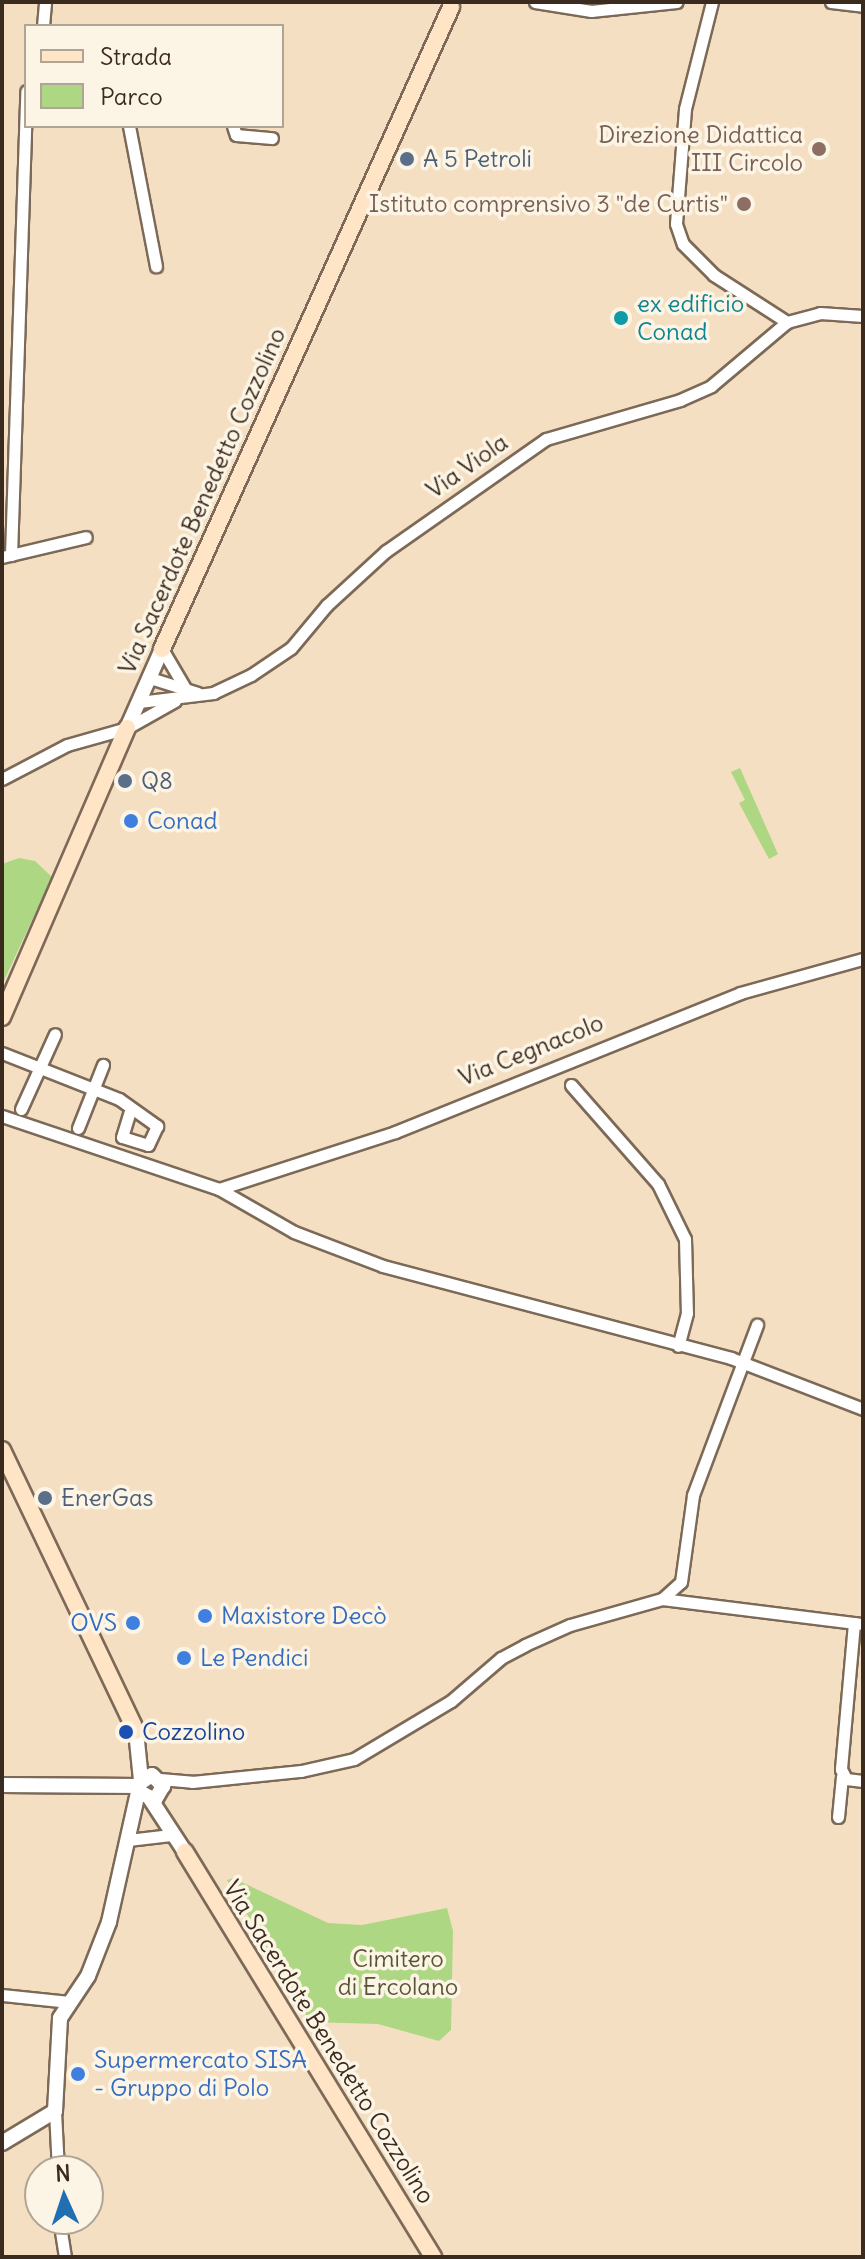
<!DOCTYPE html>
<html>
<head>
<meta charset="utf-8">
<style>
  body { margin:0 }
  #map { position:relative; width:865px; height:2259px; overflow:hidden; background:#f5dfc2; font-family:Delius,sans-serif }
  div>[style] { position:absolute }
  .green>* { inset:0; background:#add782 }
  .roads { filter:drop-shadow(2px 0 #7c6957) drop-shadow(-2px 0 #7c6957) drop-shadow(0 2px #7c6957) drop-shadow(0 -2px #7c6957) }
  .minor>* { height:11px; margin:-5.5px; padding:0 5.5px; transform-origin:5.5px; border-radius:5.5px; background:#fff }
  .tertiary>* { height:14px; margin:-7px; padding:0 7px; transform-origin:7px; border-radius:7px; background:#fff }
  .secondary>* { height:16px; margin:-8px; padding:0 8px; transform-origin:8px; border-radius:8px; background:#ffe4c6 }
  .dots>* { width:22px; height:22px; translate:-50% -50%; box-sizing:border-box; border:4px solid #fcf5e5; border-radius:50% }
  span { translate:-50% -50%; white-space:nowrap; text-align:center; line-height:1.15; -webkit-text-stroke:7px #fcf5e5; paint-order:stroke }
  .education-label { font-size:24px; color:#785e54 }
  .right { translate:-100% -50%; text-align:right }
  .service-label { font-size:24px; color:#4e5e75 }
  .left { translate:0 -50%; text-align:left }
  .culture-label { font-size:24px; color:#0d838f }
  .street-label { font-size:24px; color:#3b2a1e }
  .shop-label { font-size:24px; color:#366cbe }
  .transit-label { font-size:24px; color:#164399 }
  .park-label { font-size:24px; color:#585537 }
  .frame { position:absolute; inset:0; border:4px solid #3b2a1e; pointer-events:none }
  .legend { position:absolute; left:24px; top:24px; width:260px; height:104px; box-sizing:border-box; background:#fcf5e5; border:2px solid #afa495; margin:0; padding:10px 14px; list-style:none; font-size:24px; color:#3b2a1e }
  .legend li { display:flex; align-items:center; gap:16px; height:40px }
  .legend b { width:40px; border:2px solid #afa495 }
  .north { position:absolute; left:24px; top:2155px; width:80px; height:80px; box-sizing:border-box; background:#fcf5e5; border:2px solid #afa495; border-radius:50%; rotate:357deg; font-size:22px; font-weight:700; line-height:32px; text-align:center; color:#3b2a1e }
  .north::after { content:''; display:block; margin:auto; width:28px; height:36px; background:#1f6fb2; clip-path:polygon(50% 0,100% 100%,50% 72%,0 100%) }
</style>
</head>
<body>
<div id="map">
  <div class="green">
    <div style="clip-path:polygon(740px 768px,778px 854px,769px 859px,739px 803px,745px 800px,731px 772px)"></div>
    <div style="clip-path:polygon(19px 858px,35px 861px,52px 877px,2px 985px,2px 864px)"></div>
    <div style="clip-path:polygon(233px 1878px,328px 1923px,362px 1925px,447px 1908px,453px 1931px,451px 2030px,439px 2041px,378px 2024px,310px 2022px,227px 1880px)"></div>
  </div>
  <div class="roads">
    <div class="minor">
      <div style="left:535px;top:2px;width:57px;rotate:9.1deg"></div>
      <div style="left:591px;top:11px;width:86px;rotate:-6deg"></div>
      <div style="left:712px;top:2px;width:110px;rotate:104.2deg"></div>
      <div style="left:685px;top:109px;width:115px;rotate:94.5deg"></div>
      <div style="left:676px;top:224px;width:21px;rotate:71deg"></div>
      <div style="left:683px;top:244px;width:44px;rotate:45deg"></div>
      <div style="left:714px;top:275px;width:87px;rotate:32.8deg"></div>
      <div style="left:831px;top:2px;width:32px;rotate:7deg"></div>
      <div style="left:43px;top:26px;width:24px;rotate:-85deg"></div>
      <div style="left:129px;top:126px;width:143px;rotate:79.1deg"></div>
      <div style="left:233px;top:126px;width:9px;rotate:72deg"></div>
      <div style="left:236px;top:135px;width:36px;rotate:5deg"></div>
      <div style="left:11px;top:555px;width:464px;rotate:-88.1deg"></div>
      <div style="left:2px;top:557px;width:86px;rotate:-13.4deg"></div>
      <div style="left:162px;top:649px;width:45px;rotate:59.5deg"></div>
      <div style="left:150px;top:678px;width:50px;rotate:17.4deg"></div>
      <div style="left:139px;top:702px;width:75px;rotate:-6.9deg"></div>
      <div style="left:213px;top:693px;width:42px;rotate:-25.3deg"></div>
      <div style="left:251px;top:675px;width:48px;rotate:-34deg"></div>
      <div style="left:291px;top:648px;width:56px;rotate:-50.1deg"></div>
      <div style="left:327px;top:605px;width:80px;rotate:-42.5deg"></div>
      <div style="left:386px;top:551px;width:195px;rotate:-35deg"></div>
      <div style="left:546px;top:439px;width:140px;rotate:-16.2deg"></div>
      <div style="left:680px;top:400px;width:34px;rotate:-24deg"></div>
      <div style="left:711px;top:386px;width:99px;rotate:-40.1deg"></div>
      <div style="left:787px;top:322px;width:34px;rotate:-15deg"></div>
      <div style="left:820px;top:313px;width:43px;rotate:4deg"></div>
      <div style="left:2px;top:779px;width:73px;rotate:-27.6deg"></div>
      <div style="left:67px;top:745px;width:62px;rotate:-15.8deg"></div>
      <div style="left:127px;top:728px;width:55px;rotate:-29.4deg"></div>
      <div style="left:2px;top:1053px;width:126px;rotate:21.5deg"></div>
      <div style="left:119px;top:1099px;width:47px;rotate:35.4deg"></div>
      <div style="left:157px;top:1126px;width:21px;rotate:115deg"></div>
      <div style="left:148px;top:1145px;width:27px;rotate:-163deg"></div>
      <div style="left:122px;top:1137px;width:30px;rotate:-73deg"></div>
      <div style="left:571px;top:1085px;width:132px;rotate:48.7deg"></div>
      <div style="left:658px;top:1184px;width:61px;rotate:63.9deg"></div>
      <div style="left:685px;top:1239px;width:74px;rotate:88.5deg"></div>
      <div style="left:687px;top:1313px;width:34px;rotate:105deg"></div>
      <div style="left:21px;top:1109px;width:82px;rotate:-65.6deg"></div>
      <div style="left:2px;top:1116px;width:229px;rotate:18.6deg"></div>
      <div style="left:219px;top:1189px;width:86px;rotate:29.8deg"></div>
      <div style="left:294px;top:1232px;width:95px;rotate:20.9deg"></div>
      <div style="left:383px;top:1266px;width:360px;rotate:14.8deg"></div>
      <div style="left:731px;top:1358px;width:142px;rotate:21.1deg"></div>
      <div style="left:78px;top:1128px;width:68px;rotate:-68.4deg"></div>
      <div style="left:219px;top:1189px;width:185px;rotate:-17.9deg"></div>
      <div style="left:395px;top:1132px;width:372px;rotate:-21.9deg"></div>
      <div style="left:740px;top:993px;width:128px;rotate:-15.5deg"></div>
      <div style="left:662px;top:1599px;width:25px;rotate:-42deg"></div>
      <div style="left:681px;top:1582px;width:88px;rotate:-82.1deg"></div>
      <div style="left:693px;top:1495px;width:182px;rotate:-69.4deg"></div>
      <div style="left:854px;top:1623px;width:147px;rotate:95.1deg"></div>
      <div style="left:841px;top:1769px;width:11px;rotate:63deg"></div>
      <div style="left:846px;top:1779px;width:17px;rotate:7deg"></div>
      <div style="left:160px;top:1779px;width:32px;rotate:5deg"></div>
      <div style="left:192px;top:1782px;width:110px;rotate:-5.8deg"></div>
      <div style="left:301px;top:1771px;width:54px;rotate:-12.8deg"></div>
      <div style="left:354px;top:1759px;width:113px;rotate:-30.9deg"></div>
      <div style="left:451px;top:1701px;width:66px;rotate:-40.7deg"></div>
      <div style="left:501px;top:1658px;width:27px;rotate:-28deg"></div>
      <div style="left:525px;top:1645px;width:49px;rotate:-24deg"></div>
      <div style="left:570px;top:1625px;width:96px;rotate:-15.8deg"></div>
      <div style="left:662px;top:1599px;width:203px;rotate:7.1deg"></div>
      <div style="left:838px;top:1817px;width:41px;rotate:-84.4deg"></div>
      <div style="left:128px;top:1840px;width:43px;rotate:-6.6deg"></div>
      <div style="left:2px;top:1995px;width:67px;rotate:6deg"></div>
      <div style="left:55px;top:2111px;width:60px;rotate:87.1deg"></div>
      <div style="left:59px;top:2219px;width:38px;rotate:81deg"></div>
    </div>
    <div class="tertiary">
      <div style="left:127px;top:728px;width:86px;rotate:-66.1deg"></div>
      <div style="left:136px;top:1731px;width:49px;rotate:84.2deg"></div>
      <div style="left:2px;top:1785px;width:137px;rotate:0.4deg"></div>
      <div style="left:151px;top:1800px;width:62px;rotate:56.8deg"></div>
      <div style="left:2px;top:2143px;width:62px;rotate:-31.1deg"></div>
      <div style="left:55px;top:2111px;width:93px;rotate:-86.9deg"></div>
      <div style="left:60px;top:2018px;width:50px;rotate:-56.3deg"></div>
      <div style="left:88px;top:1976px;width:58px;rotate:-68.7deg"></div>
      <div style="left:109px;top:1922px;width:142px;rotate:-77.4deg"></div>
      <div style="left:140px;top:1783px;width:14px;rotate:-34deg"></div>
      <div style="left:152px;top:1775px;width:16px;rotate:45deg"></div>
      <div style="left:163px;top:1786px;width:16px;rotate:120deg"></div>
      <div style="left:155px;top:1800px;width:18px;rotate:-153deg"></div>
    </div>
    <div class="secondary">
      <div style="left:162px;top:649px;width:704px;rotate:-65.76deg"></div>
      <div style="left:2px;top:1017px;width:315px;rotate:-66.6deg"></div>
      <div style="left:2px;top:1450px;width:311px;rotate:64.5deg"></div>
      <div style="left:185px;top:1852px;width:475px;rotate:58.5deg"></div>
    </div>
  </div>
  <div class="dots">
    <div style="left:819px;top:149px;background:#8d6e63"></div>
    <div style="left:407px;top:159px;background:#5c6f8a"></div>
    <div style="left:744px;top:204px;background:#8d6e63"></div>
    <div style="left:621px;top:318px;background:#0f9aa8"></div>
    <div style="left:125px;top:781px;background:#5c6f8a"></div>
    <div style="left:131px;top:821px;background:#3f7fe0"></div>
    <div style="left:45px;top:1498px;background:#5c6f8a"></div>
    <div style="left:205px;top:1616px;background:#3f7fe0"></div>
    <div style="left:133px;top:1623px;background:#3f7fe0"></div>
    <div style="left:184px;top:1658px;background:#3f7fe0"></div>
    <div style="left:126px;top:1732px;background:#1a4fb4"></div>
    <div style="left:78px;top:2074px;background:#3f7fe0"></div>
  </div>
  <div class="education-label">
    <span class="right" style="left:803px;top:149px">Direzione Didattica<br>III Circolo</span>
    <span class="right" style="left:728px;top:204px">Istituto comprensivo 3 "de Curtis"</span>
  </div>
  <div class="service-label">
    <span class="left" style="left:423px;top:159px">A 5 Petroli</span>
    <span class="left" style="left:141px;top:781px">Q8</span>
    <span class="left" style="left:61px;top:1498px">EnerGas</span>
  </div>
  <div class="culture-label">
    <span class="left" style="left:637px;top:318px">ex edificio<br>Conad</span>
  </div>
  <div class="street-label">
    <span style="left:467px;top:466px;rotate:-35deg">Via Viola</span>
    <span style="left:202px;top:501px;rotate:-66deg">Via Sacerdote Benedetto Cozzolino</span>
    <span style="left:531px;top:1050px;rotate:-22deg">Via Cegnacolo</span>
    <span style="left:329px;top:2042px;rotate:58deg">Via Sacerdote Benedetto Cozzolino</span>
  </div>
  <div class="shop-label">
    <span class="left" style="left:147px;top:821px">Conad</span>
    <span class="left" style="left:221px;top:1616px">Maxistore Decò</span>
    <span class="right" style="left:117px;top:1623px">OVS</span>
    <span class="left" style="left:200px;top:1658px">Le Pendici</span>
    <span class="left" style="left:94px;top:2074px">Supermercato SISA<br>- Gruppo di Polo</span>
  </div>
  <div class="transit-label">
    <span class="left" style="left:142px;top:1732px">Cozzolino</span>
  </div>
  <div class="park-label">
    <span style="left:398px;top:1973px">Cimitero<br>di Ercolano</span>
  </div>
  <div class="frame"></div>
  <ul class="legend">
  <li><b style="height:10px;background:#ffe4c6"></b>Strada</li>
  <li><b style="height:22px;background:#add782"></b>Parco</li>
  </ul>
  <div class="north">N</div>
</div>
</body>
</html>
